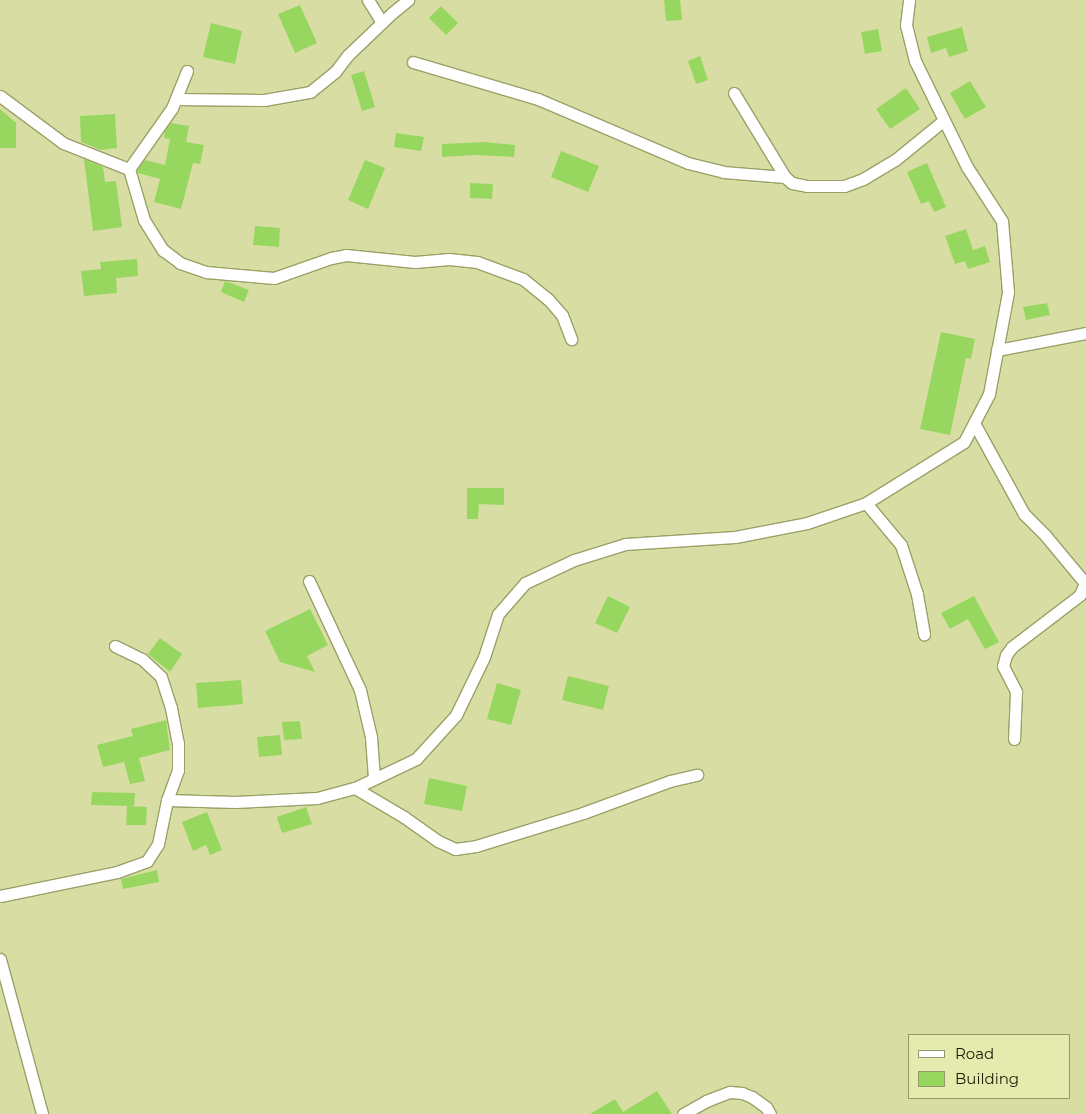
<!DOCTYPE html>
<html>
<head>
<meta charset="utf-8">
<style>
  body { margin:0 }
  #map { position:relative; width:1086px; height:1114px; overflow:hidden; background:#d8dea3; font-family:Montserrat,sans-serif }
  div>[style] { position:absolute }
  .building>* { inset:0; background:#97d760 }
  .roads { filter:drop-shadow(1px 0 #9ba067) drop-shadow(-1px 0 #9ba067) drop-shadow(0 1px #9ba067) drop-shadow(0 -1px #9ba067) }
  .street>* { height:11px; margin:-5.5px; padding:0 5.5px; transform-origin:5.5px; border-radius:5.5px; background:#fff }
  span { translate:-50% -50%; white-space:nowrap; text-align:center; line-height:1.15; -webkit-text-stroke:4px #e5ebaf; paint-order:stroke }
  .legend { position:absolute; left:908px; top:1034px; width:162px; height:65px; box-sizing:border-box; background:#e5ebaf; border:1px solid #94986b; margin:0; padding:6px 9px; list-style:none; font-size:15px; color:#1b1c05 }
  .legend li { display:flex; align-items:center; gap:10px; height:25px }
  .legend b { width:25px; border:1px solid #94986b }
</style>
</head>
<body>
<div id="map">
  <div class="building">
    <div style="clip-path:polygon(664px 0,680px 0,682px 20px,666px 21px)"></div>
    <div style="clip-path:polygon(300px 5px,317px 43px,295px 53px,278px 14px)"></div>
    <div style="clip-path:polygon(441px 6px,458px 23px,446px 35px,429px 18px)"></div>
    <div style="clip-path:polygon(211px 23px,242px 31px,235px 64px,203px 57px)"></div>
    <div style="clip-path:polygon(962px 27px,968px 51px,949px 57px,946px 48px,931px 53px,927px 37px)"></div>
    <div style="clip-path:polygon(878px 29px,882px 51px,865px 54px,861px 32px)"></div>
    <div style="clip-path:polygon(700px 56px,708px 80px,696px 84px,688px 61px)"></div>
    <div style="clip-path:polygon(364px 71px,375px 107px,362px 111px,351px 75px)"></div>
    <div style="clip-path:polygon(970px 81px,986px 107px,965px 119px,950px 93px)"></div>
    <div style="clip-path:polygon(906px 88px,920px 109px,890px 129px,876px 109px)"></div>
    <div style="clip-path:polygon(0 109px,16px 123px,16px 148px,0 148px)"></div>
    <div style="clip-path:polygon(115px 114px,117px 148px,101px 150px,81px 142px,80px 116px)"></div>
    <div style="clip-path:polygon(171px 123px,189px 126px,186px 142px,204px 145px,200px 164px,193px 163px,181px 209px,154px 202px,160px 179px,138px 173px,137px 170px,145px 160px,165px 165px,170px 139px,164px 138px,165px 131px)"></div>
    <div style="clip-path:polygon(396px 133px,424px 137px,421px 151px,394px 147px)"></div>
    <div style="clip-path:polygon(484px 142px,515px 145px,514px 157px,476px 155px,442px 157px,442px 144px)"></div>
    <div style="clip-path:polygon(561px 151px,599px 166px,588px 192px,551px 177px)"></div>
    <div style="clip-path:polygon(84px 159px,103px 167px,105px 182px,116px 181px,122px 227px,93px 231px)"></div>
    <div style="clip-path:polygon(365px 160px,385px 168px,368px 209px,348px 200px)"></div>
    <div style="clip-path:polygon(927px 163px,946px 207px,934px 212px,929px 201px,921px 204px,907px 172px)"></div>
    <div style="clip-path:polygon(470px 183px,493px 184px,492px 199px,470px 198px)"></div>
    <div style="clip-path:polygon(255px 226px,280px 228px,279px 247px,253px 245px)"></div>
    <div style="clip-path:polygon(966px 229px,973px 250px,985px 246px,990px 262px,968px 269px,965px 261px,955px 264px,945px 236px)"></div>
    <div style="clip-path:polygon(137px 259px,138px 276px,116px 278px,117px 293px,84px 296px,81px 271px,101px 269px,100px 262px)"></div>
    <div style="clip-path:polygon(225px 281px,249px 290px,244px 302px,221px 292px)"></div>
    <div style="clip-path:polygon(1047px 303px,1050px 315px,1026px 320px,1023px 307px)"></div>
    <div style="clip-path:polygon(941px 332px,975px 339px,971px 359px,966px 358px,950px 435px,920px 429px)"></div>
    <div style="clip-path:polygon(467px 488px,504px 488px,504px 505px,479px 504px,478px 519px,467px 519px)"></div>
    <div style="clip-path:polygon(608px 596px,630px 607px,617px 633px,595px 623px)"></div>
    <div style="clip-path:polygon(974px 596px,999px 642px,985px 649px,968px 619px,950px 629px,941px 613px)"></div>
    <div style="clip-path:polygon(310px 609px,328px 645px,307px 656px,315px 672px,280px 662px,265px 631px)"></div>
    <div style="clip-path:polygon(160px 638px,182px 654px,170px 672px,148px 654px)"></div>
    <div style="clip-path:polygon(568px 676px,609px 686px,603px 710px,562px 700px)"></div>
    <div style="clip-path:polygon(241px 680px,243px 704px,198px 708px,196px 683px)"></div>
    <div style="clip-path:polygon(497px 683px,521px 690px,511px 725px,487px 719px)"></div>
    <div style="clip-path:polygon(166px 720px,170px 750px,139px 758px,145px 781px,130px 784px,124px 762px,103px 767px,97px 745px,133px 736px,131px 729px)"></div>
    <div style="clip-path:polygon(300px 721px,302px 739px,284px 740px,282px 722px)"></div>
    <div style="clip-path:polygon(280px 735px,282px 755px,259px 757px,257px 737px)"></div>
    <div style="clip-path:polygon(429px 778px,467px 786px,462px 811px,424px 804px)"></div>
    <div style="clip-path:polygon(92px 792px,135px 793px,134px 806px,91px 805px)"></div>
    <div style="clip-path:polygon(127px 806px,147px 807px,146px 825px,126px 825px)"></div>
    <div style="clip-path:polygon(306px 807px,312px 824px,282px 833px,277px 817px)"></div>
    <div style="clip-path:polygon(207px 812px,222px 850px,210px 855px,206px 845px,193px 851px,182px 822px)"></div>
    <div style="clip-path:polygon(157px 870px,159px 882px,123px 889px,121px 879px)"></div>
    <div style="clip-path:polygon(657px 1091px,672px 1114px,590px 1114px,615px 1099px,623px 1112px)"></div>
  </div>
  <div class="roads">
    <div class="street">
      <div style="left:368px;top:0;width:26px;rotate:58deg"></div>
      <div style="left:413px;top:62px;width:130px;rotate:16.5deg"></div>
      <div style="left:538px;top:99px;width:163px;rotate:23.1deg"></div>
      <div style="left:688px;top:163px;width:36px;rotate:14deg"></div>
      <div style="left:723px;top:172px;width:62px;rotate:4.6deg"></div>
      <div style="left:734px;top:93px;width:98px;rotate:58.7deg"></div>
      <div style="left:785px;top:177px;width:9px;rotate:41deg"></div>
      <div style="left:792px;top:183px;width:15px;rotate:11deg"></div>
      <div style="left:807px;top:186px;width:37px"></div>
      <div style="left:844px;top:186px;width:20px;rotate:-20deg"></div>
      <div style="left:863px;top:179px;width:37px;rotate:-31deg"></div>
      <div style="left:895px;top:160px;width:63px;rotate:-39.2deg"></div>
      <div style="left:0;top:96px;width:79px;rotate:36.7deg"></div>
      <div style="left:63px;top:143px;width:71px;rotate:21.5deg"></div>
      <div style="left:129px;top:169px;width:53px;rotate:73.6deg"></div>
      <div style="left:144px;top:220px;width:36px;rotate:58deg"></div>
      <div style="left:163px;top:250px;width:21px;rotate:37deg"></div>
      <div style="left:180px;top:263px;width:28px;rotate:19deg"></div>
      <div style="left:206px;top:272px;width:68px;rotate:5deg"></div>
      <div style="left:274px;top:278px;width:60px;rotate:-19.3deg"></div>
      <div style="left:331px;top:258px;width:15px;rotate:-11deg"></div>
      <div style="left:346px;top:255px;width:69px;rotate:5.8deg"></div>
      <div style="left:415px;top:262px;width:34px;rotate:-5deg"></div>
      <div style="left:449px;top:259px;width:28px;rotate:6deg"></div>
      <div style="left:477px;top:262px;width:49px;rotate:20.3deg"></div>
      <div style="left:523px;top:279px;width:32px;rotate:39deg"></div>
      <div style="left:548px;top:299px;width:21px;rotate:49deg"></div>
      <div style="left:562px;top:315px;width:26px;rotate:69deg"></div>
      <div style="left:176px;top:99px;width:88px;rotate:0.7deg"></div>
      <div style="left:264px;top:100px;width:47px;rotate:-9.9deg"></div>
      <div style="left:310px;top:92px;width:32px;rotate:-39deg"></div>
      <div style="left:335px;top:72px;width:21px;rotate:-53deg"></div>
      <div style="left:348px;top:55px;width:61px;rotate:-43.7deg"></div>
      <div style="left:392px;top:13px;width:21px;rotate:-39deg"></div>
      <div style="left:129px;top:169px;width:75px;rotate:-54.8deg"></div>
      <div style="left:172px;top:108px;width:40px;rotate:-68deg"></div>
      <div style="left:997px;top:350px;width:91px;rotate:-10.8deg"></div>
      <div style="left:974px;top:423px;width:104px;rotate:61.2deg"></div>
      <div style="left:1024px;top:514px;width:30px;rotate:45deg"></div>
      <div style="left:1045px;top:535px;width:62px;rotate:50.2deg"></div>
      <div style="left:1085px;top:583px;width:13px;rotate:113deg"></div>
      <div style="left:1080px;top:595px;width:86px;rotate:142.6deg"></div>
      <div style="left:1012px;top:647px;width:10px;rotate:127deg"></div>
      <div style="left:1006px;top:655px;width:11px;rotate:105deg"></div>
      <div style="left:1003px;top:666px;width:29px;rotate:63deg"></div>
      <div style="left:1016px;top:692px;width:47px;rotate:92.4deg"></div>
      <div style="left:866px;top:503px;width:55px;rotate:50.2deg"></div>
      <div style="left:901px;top:545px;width:52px;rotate:71.9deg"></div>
      <div style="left:917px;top:594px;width:41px;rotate:80.1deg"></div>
      <div style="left:309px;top:581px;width:120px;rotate:64.9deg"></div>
      <div style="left:360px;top:690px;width:48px;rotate:76.8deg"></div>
      <div style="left:371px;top:737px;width:41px;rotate:85.8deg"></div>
      <div style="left:115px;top:646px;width:30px;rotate:26deg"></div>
      <div style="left:142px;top:659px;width:26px;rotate:43deg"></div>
      <div style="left:161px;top:677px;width:33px;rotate:72deg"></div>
      <div style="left:171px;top:708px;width:36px;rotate:79deg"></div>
      <div style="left:178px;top:743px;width:27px;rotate:90deg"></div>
      <div style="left:178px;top:770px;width:32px;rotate:110deg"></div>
      <div style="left:355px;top:788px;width:57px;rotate:30.6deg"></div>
      <div style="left:404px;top:817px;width:42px;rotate:35.2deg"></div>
      <div style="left:438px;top:841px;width:19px;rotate:25deg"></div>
      <div style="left:455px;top:849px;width:21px;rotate:-8deg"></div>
      <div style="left:476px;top:846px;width:112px;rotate:-17.1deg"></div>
      <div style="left:583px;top:813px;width:93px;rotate:-20.2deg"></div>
      <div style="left:670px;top:781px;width:28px;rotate:-13deg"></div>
      <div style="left:0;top:896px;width:119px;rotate:-11.6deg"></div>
      <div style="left:117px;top:872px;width:32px;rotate:-20deg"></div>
      <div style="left:147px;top:861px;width:20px;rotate:-57deg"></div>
      <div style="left:158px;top:844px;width:45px;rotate:-78.4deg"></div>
      <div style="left:167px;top:800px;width:68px;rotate:1.7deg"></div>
      <div style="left:235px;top:802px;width:82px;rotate:-2.8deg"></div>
      <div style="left:317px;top:798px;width:39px;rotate:-15deg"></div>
      <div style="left:355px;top:788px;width:68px;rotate:-25.4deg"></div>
      <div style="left:416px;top:759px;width:59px;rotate:-47.7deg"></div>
      <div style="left:456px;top:715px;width:64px;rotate:-64.2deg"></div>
      <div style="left:484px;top:657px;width:45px;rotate:-72deg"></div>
      <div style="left:498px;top:614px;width:41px;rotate:-48.9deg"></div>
      <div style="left:525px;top:583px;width:54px;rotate:-25.1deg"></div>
      <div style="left:574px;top:560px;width:53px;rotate:-17.4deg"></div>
      <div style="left:625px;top:544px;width:110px;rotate:-3.6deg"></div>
      <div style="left:735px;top:537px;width:73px;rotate:-11deg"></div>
      <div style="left:807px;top:523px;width:62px;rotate:-18.7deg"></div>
      <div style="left:866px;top:503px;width:115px;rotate:-31.9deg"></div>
      <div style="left:964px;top:442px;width:54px;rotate:-62.5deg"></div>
      <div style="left:989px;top:394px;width:104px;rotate:-79.4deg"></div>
      <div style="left:1008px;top:292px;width:71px;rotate:-94.8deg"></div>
      <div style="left:1002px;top:221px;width:64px;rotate:-122.9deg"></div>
      <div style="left:967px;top:167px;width:118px;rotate:-116.1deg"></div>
      <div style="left:915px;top:61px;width:37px;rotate:-104deg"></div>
      <div style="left:906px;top:25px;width:25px;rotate:-83deg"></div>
      <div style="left:0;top:959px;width:161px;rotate:74.8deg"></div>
      <div style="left:683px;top:1114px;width:26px;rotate:-29deg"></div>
      <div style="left:706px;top:1101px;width:26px;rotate:-21deg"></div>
      <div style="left:730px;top:1092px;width:12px;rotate:5deg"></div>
      <div style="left:742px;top:1093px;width:11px;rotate:22deg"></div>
      <div style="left:752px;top:1097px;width:17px;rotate:36deg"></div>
      <div style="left:766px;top:1107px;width:8px;rotate:60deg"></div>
    </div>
  </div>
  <ul class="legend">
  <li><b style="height:6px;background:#fff"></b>Road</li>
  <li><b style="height:14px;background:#97d760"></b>Building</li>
  </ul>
</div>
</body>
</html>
